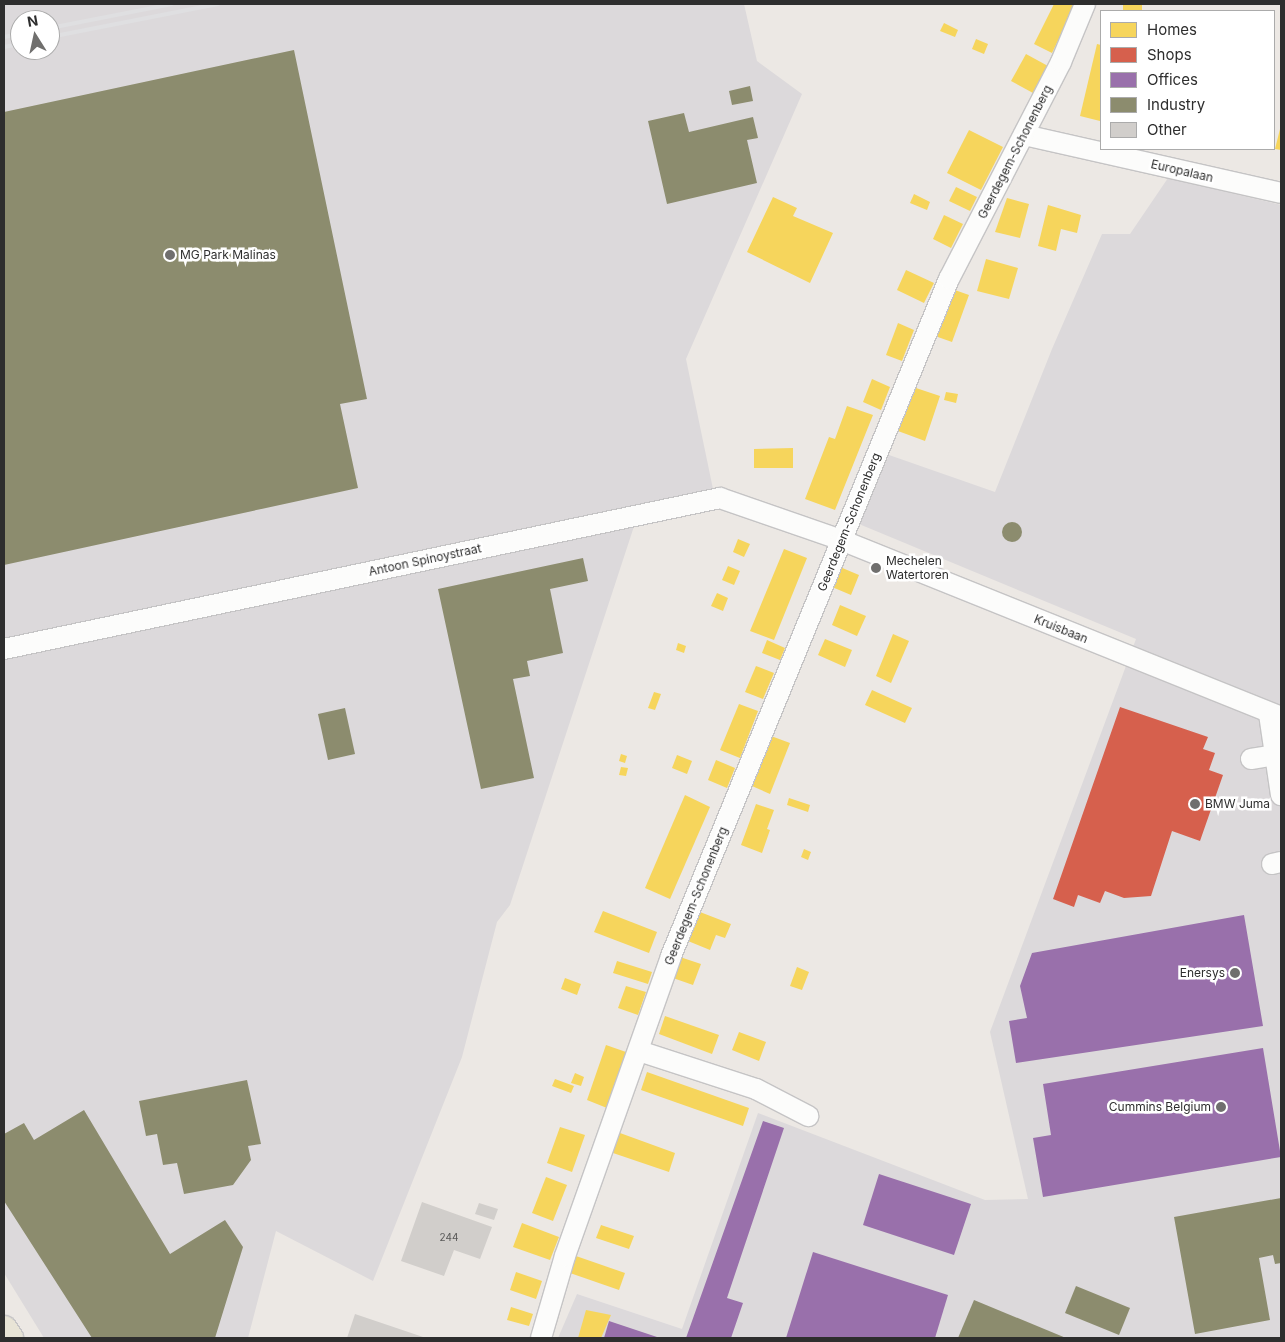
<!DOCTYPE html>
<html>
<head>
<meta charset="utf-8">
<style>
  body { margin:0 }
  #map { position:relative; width:1285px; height:1342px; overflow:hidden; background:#ece8e4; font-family:Inter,sans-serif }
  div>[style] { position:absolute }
  .industrial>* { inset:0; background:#dcd9db }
  .homes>* { inset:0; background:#f6d55c }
  .shops>* { inset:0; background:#d6604d }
  .offices>* { inset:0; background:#9970ab }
  .industry>* { inset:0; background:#8c8c6e }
  .round { border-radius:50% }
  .building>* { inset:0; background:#d1cecb }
  .roads { filter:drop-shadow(1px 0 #c5c4c5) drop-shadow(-1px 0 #c5c4c5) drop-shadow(0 1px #c5c4c5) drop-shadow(0 -1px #c5c4c5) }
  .minor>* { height:20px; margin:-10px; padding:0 10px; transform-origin:10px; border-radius:10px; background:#fcfcfb }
  .major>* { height:26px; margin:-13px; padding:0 13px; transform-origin:13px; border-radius:13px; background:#e8e4d6 }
  .rail>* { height:4px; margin:-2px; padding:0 2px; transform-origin:2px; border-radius:2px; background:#dfdfe1 }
  .dots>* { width:14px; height:14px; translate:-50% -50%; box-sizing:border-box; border:2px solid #fff; border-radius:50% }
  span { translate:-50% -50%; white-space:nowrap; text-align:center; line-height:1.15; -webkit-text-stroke:5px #fff; paint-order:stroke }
  .number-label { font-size:10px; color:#585857 }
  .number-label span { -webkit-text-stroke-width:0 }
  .street-label { font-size:12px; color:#2e2e2e }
  .poi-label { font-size:12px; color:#2e2e2e }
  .left { translate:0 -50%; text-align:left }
  .right { translate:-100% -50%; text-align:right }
  .frame { position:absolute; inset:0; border:5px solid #2e2e2e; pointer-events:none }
  .legend { position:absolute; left:1100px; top:10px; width:175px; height:140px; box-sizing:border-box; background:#fff; border:1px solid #ababab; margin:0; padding:6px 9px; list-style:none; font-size:15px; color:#2e2e2e }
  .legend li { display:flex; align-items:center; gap:10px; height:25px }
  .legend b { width:25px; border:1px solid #ababab }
  .north { position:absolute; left:10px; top:10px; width:50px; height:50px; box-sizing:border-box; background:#fff; border:1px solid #ababab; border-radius:50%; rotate:350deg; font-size:14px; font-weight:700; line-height:20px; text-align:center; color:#2e2e2e }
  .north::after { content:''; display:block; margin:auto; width:18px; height:22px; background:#706f6e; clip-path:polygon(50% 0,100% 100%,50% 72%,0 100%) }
</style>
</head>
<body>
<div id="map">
  <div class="industrial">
    <div style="clip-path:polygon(evenodd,4px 4px,744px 4px,757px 61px,802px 94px,686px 359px,713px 489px,640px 508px,510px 905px,497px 922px,462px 1057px,373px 1281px,276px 1231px,248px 1338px,44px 1338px,4px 1273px,4px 4px,20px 20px,50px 20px,50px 50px,20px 50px,20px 20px)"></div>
    <div style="clip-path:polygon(1168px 178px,1281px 205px,1281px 1338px,558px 1338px,577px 1294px,682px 1329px,758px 1113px,985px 1200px,1028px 1199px,990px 1032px,1136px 639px,859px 524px,889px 455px,995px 492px,1052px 349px,1102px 234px,1130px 234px)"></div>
  </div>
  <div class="homes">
    <div style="clip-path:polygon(1054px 4px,1076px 4px,1052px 53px,1034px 44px)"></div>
    <div style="clip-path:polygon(1123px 4px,1142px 4px,1142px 11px,1123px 11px)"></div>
    <div style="clip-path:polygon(944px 23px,958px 30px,955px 37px,940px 31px)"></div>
    <div style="clip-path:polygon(976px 39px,988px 44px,984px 54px,972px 49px)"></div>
    <div style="clip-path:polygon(1097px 44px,1101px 45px,1100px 121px,1080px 116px)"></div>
    <div style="clip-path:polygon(1026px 54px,1048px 66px,1033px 93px,1011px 81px)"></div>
    <div style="clip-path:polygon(1281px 125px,1281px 150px,1275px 149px)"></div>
    <div style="clip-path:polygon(969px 130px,1003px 147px,981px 190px,947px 173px)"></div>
    <div style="clip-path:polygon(956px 187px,977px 197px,970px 211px,949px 201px)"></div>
    <div style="clip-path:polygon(914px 194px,930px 202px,927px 210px,910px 203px)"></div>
    <div style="clip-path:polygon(773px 197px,797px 208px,793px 216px,833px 233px,810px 283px,747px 252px)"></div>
    <div style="clip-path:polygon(1007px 198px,1029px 204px,1020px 238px,995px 232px)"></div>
    <div style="clip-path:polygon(1048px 205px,1081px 215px,1077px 233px,1061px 229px,1056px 251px,1038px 246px)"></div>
    <div style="clip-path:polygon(944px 215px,963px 224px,951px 248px,933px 239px)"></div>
    <div style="clip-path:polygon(986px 259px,1018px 268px,1009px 299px,977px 291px)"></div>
    <div style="clip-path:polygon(906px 270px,934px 283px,924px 303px,897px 290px)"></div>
    <div style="clip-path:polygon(952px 289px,969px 295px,952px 342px,935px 336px)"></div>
    <div style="clip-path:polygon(898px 323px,914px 330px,902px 361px,886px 355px)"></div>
    <div style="clip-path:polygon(872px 379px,890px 387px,881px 410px,863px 402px)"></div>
    <div style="clip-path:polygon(913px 387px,940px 396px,925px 441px,898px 431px)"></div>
    <div style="clip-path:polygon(946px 392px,958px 394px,956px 403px,944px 400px)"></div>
    <div style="clip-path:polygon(847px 406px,873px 415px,835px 510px,805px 499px,829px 437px,835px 439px)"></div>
    <div style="clip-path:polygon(793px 448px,793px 468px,754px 468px,754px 449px)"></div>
    <div style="clip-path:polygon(738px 539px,750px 544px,744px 557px,733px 552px)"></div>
    <div style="clip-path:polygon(784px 549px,807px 558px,774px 640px,750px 631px)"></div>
    <div style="clip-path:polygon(728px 566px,740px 571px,734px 585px,722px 580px)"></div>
    <div style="clip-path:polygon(840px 567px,859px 575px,851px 595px,832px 587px)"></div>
    <div style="clip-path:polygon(717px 593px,728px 598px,723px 611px,711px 606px)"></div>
    <div style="clip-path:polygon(840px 605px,866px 616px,857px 636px,832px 625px)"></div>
    <div style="clip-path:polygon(893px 634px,909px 641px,891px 683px,876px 676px)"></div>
    <div style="clip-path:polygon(825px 639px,852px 650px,845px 667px,818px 655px)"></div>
    <div style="clip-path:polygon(767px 640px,785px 648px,780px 660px,762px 653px)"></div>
    <div style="clip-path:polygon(678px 643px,686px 646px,684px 653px,676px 650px)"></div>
    <div style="clip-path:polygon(756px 666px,774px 673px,763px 699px,745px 692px)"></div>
    <div style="clip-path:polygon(872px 690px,912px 708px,905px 723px,865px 705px)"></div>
    <div style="clip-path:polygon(654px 692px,661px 694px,655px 710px,648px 708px)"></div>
    <div style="clip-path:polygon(739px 704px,758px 711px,740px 758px,720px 750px)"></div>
    <div style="clip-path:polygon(771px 736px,790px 743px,770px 794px,752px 786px)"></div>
    <div style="clip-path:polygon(621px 754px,627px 756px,625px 763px,619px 761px)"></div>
    <div style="clip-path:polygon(677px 755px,692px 761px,687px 774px,672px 768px)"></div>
    <div style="clip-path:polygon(716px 760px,735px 768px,727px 788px,708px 780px)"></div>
    <div style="clip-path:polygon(621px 767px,628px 768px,626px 776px,619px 775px)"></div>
    <div style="clip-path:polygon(685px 795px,710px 807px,670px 899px,645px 888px)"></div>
    <div style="clip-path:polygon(789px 798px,810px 805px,808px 812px,787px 805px)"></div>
    <div style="clip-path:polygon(756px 804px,774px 810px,767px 829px,770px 830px,762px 853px,741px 845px)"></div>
    <div style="clip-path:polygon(804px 849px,811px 852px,808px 860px,801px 857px)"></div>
    <div style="clip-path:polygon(603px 911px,657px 932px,649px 953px,594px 932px)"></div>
    <div style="clip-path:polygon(700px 912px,731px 924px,725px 938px,716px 935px,710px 950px,688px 941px)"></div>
    <div style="clip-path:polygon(680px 957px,701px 964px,693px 985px,673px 978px)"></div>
    <div style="clip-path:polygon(617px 961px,652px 972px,648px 984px,613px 973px)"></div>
    <div style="clip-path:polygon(797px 967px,809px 972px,802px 990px,790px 986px)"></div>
    <div style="clip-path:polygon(565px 978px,581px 984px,577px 995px,561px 989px)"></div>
    <div style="clip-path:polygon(626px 986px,646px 992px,638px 1015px,618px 1008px)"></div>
    <div style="clip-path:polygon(665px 1016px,719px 1035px,712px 1054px,659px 1034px)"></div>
    <div style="clip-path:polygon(739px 1032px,766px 1042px,759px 1061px,732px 1050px)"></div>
    <div style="clip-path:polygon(606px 1045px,626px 1052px,607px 1108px,587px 1100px)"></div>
    <div style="clip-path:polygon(647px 1072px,749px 1108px,743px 1126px,641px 1090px)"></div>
    <div style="clip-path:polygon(575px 1073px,584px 1077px,581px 1086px,571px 1083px)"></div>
    <div style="clip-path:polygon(555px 1079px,574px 1086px,571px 1093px,552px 1086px)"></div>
    <div style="clip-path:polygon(560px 1127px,585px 1135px,572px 1172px,547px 1163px)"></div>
    <div style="clip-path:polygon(620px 1133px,675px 1153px,669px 1172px,613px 1153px)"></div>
    <div style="clip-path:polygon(546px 1177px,567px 1185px,553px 1221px,532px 1213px)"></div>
    <div style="clip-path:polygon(522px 1223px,559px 1237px,550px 1260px,513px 1247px)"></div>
    <div style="clip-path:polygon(601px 1225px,634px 1236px,629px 1249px,596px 1238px)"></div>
    <div style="clip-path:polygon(576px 1256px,625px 1273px,619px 1290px,570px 1273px)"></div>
    <div style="clip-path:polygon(516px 1272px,542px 1281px,536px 1299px,510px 1290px)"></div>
    <div style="clip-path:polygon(511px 1307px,533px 1314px,529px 1326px,507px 1320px)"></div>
    <div style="clip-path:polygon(586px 1310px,611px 1315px,601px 1338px,578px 1338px)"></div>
  </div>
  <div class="shops">
    <div style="clip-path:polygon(1120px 707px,1208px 737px,1203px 749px,1215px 753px,1209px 770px,1223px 775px,1200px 841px,1172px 831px,1151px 896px,1124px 898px,1105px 891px,1100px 903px,1078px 895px,1074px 907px,1053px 899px)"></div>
  </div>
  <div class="offices">
    <div style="clip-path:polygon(1244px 915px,1263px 1026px,1016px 1063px,1009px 1021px,1027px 1018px,1020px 986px,1032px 953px)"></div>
    <div style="clip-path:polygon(1263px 1048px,1281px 1157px,1043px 1197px,1033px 1138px,1051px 1135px,1043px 1084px)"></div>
    <div style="clip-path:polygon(763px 1121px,784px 1128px,727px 1298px,743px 1303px,731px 1338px,686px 1338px)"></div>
    <div style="clip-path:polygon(879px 1174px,971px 1204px,954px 1255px,863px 1225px)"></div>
    <div style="clip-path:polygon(813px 1252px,948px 1295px,935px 1338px,786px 1338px)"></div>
    <div style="clip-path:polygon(609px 1321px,660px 1338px,604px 1338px)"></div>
  </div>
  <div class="industry">
    <div style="clip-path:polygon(294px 50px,367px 399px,340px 404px,358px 488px,4px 565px,4px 112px)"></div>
    <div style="clip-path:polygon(750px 86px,753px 101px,732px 105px,729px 91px)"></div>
    <div style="clip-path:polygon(684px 113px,689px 132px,753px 117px,758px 138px,747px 140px,757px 183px,667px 204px,648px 121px)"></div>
    <div class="round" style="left:1002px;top:522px;width:20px;height:20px"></div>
    <div style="clip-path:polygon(583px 558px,588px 581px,550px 589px,563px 653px,527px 661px,530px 676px,513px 679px,534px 778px,481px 789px,438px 589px)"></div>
    <div style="clip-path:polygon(345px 708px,355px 754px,328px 760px,318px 714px)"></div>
    <div style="clip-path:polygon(247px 1080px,261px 1144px,248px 1146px,251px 1160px,233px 1185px,184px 1194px,177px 1163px,163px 1165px,157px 1134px,146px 1136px,139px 1101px)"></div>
    <div style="clip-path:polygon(84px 1110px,170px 1254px,225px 1220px,243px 1247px,215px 1338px,92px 1338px,4px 1201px,4px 1134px,24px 1123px,34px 1140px)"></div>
    <div style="clip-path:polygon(1281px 1198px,1281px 1263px,1275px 1264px,1273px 1255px,1259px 1258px,1270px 1320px,1195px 1334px,1174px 1217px)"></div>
    <div style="clip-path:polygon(1076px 1286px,1130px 1308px,1119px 1335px,1065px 1313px)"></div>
    <div style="clip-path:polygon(974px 1300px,1066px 1338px,958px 1338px)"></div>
  </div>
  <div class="building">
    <div style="clip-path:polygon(422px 1202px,492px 1227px,480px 1259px,454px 1250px,444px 1276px,401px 1261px)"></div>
    <div style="clip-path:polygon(479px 1203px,498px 1209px,494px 1220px,475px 1214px)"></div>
    <div style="clip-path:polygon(355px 1314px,426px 1338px,347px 1338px)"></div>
  </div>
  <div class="roads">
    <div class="minor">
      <div style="left:1024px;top:135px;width:263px;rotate:12.7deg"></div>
      <div style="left:4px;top:649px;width:732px;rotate:-11.91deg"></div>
      <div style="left:720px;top:498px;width:128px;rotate:19.1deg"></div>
      <div style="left:841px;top:540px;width:474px;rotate:21.9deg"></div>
      <div style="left:1269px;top:714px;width:82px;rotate:81.6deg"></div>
      <div style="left:1251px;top:759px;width:24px;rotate:-9deg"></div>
      <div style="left:1272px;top:864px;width:9px;rotate:-13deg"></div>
      <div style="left:639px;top:1051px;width:123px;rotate:18deg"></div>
      <div style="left:756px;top:1089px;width:59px;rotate:27.4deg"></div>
      <div style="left:541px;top:1338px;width:85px;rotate:-73.7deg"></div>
      <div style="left:565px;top:1256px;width:318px;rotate:-70.5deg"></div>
      <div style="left:671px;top:956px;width:732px;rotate:-67.68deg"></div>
      <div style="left:949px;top:279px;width:244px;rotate:-62.7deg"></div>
      <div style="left:1061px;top:62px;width:63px;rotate:-67.5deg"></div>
    </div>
    <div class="major">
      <div style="left:4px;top:1329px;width:11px;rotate:56deg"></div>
    </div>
  </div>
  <div class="rail">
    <div style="left:50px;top:28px;width:124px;rotate:-11.1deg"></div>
    <div style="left:4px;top:37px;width:16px;rotate:-11deg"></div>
    <div style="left:50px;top:37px;width:171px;rotate:-11.1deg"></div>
    <div style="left:4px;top:47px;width:16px;rotate:-11deg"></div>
  </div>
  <div class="dots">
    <div style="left:170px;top:255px;background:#706f6e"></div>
    <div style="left:876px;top:568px;background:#706f6e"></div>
    <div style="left:1195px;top:804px;background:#706f6e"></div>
    <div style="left:1235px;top:973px;background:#706f6e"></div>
    <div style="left:1221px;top:1107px;background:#706f6e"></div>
  </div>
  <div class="number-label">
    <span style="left:449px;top:1238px">244</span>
  </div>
  <div class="street-label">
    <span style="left:1015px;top:152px;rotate:-63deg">Geerdegem-Schonenberg</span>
    <span style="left:1182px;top:171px;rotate:13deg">Europalaan</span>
    <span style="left:849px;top:522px;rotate:-68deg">Geerdegem-Schonenberg</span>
    <span style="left:425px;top:560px;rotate:-12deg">Antoon Spinoystraat</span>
    <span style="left:1061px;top:629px;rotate:22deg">Kruisbaan</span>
    <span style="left:696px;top:896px;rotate:-68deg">Geerdegem-Schonenberg</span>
  </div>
  <div class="poi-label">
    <span class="left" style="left:180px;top:255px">MG Park Malinas</span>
    <span class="left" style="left:886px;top:568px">Mechelen<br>Watertoren</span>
    <span class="left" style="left:1205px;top:804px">BMW Juma</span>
    <span class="right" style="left:1225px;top:973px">Enersys</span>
    <span class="right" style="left:1211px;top:1107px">Cummins Belgium</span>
  </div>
  <div class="frame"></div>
  <ul class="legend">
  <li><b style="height:14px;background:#f6d55c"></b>Homes</li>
  <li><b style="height:14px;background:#d6604d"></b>Shops</li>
  <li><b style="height:14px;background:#9970ab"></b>Offices</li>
  <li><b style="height:14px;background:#8c8c6e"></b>Industry</li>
  <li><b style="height:14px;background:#d1cecb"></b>Other</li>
  </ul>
  <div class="north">N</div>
</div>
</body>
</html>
